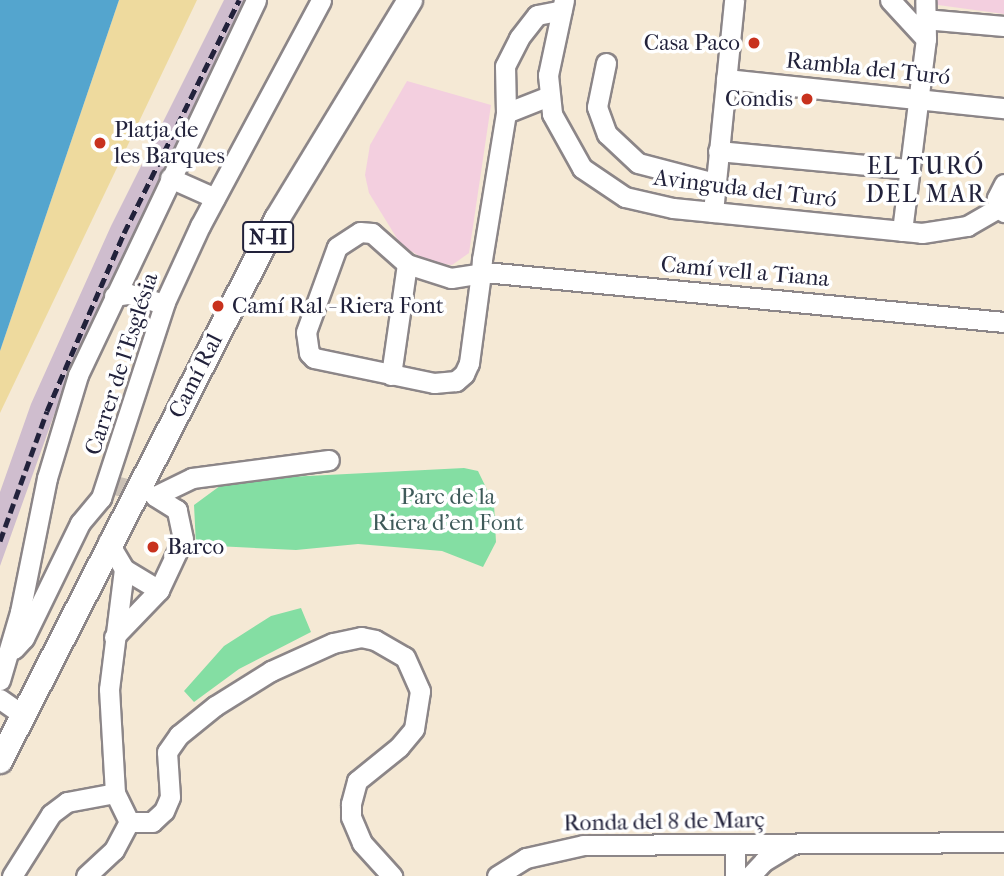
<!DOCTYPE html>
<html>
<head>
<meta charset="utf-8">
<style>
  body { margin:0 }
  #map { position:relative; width:1004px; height:876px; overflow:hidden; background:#f5e9d5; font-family:"IM FELL French Canon",serif }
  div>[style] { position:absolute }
  .built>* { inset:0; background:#f3cfdf }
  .industrial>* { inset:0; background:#cfbdce }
  .green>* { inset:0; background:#84dea3 }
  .sand>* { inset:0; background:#eeda9e }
  .water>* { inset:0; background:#54a5ce }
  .minor-tunnel>* { height:19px; margin-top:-9.5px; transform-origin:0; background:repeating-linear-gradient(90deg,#cbc1b6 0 19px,transparent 0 29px) }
  .roads { filter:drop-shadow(2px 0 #8c8688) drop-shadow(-2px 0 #8c8688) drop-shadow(0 2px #8c8688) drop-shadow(0 -2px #8c8688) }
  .minor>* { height:19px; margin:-9.5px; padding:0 9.5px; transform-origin:9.5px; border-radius:9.5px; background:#fff }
  .major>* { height:24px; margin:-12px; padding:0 12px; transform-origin:12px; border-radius:12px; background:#fff }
  .rail>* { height:5px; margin-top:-2.5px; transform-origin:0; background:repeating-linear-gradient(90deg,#22223b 0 10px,transparent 0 15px) }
  .dots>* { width:19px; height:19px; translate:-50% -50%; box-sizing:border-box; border:4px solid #fff; border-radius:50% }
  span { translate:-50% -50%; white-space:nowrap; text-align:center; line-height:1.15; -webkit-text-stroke:7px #fff; paint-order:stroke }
  .shield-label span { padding:2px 5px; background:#fff; border:2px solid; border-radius:5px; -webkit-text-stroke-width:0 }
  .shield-label { font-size:21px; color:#22223b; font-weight:700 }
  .poi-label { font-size:23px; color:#22223b }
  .right { translate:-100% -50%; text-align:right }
  .left { translate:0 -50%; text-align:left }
  .street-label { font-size:23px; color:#22223b }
  .park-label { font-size:23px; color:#3f5a5a }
  .neighbourhood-label { font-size:24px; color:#22223b; letter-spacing:2px }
</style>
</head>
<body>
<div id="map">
  <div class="built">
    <div style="clip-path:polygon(935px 0,1004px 0,1004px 14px,938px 5px)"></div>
    <div style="clip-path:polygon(407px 81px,491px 105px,469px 253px,452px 265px,429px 262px,401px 245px,369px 193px,365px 175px,370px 145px)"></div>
  </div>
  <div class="industrial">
    <div style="clip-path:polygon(224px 0,249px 0,133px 237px,54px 415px,0 566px,0 492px,31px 404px,111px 226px)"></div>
  </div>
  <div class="green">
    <div style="clip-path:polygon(464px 468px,478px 471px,494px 504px,496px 542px,483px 567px,442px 551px,358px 544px,296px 550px,196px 545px,194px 505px,228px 480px)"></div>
    <div style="clip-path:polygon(301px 608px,311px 632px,239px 669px,194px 702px,184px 691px,224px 646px,271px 616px)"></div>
  </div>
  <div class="sand">
    <div style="clip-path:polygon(119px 0,197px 0,0 413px,0 351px)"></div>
  </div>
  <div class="water">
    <div style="clip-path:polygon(0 0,119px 0,0 351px)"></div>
  </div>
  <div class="minor-tunnel">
    <div style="left:115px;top:485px;width:36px;rotate:14deg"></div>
  </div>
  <div class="roads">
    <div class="minor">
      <div style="left:564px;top:0;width:77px;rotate:102deg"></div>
      <div style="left:548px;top:75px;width:39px;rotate:84deg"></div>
      <div style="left:552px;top:114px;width:62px;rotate:60.9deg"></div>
      <div style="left:582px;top:168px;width:52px;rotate:34deg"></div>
      <div style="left:625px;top:197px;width:49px;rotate:12.9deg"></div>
      <div style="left:673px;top:208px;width:250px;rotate:5.7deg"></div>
      <div style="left:922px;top:233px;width:46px;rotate:-8.8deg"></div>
      <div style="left:967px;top:226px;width:38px;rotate:-30deg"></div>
      <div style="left:890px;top:0;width:53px;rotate:47.3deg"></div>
      <div style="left:924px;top:19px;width:80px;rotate:5deg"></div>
      <div style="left:606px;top:63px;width:45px;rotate:101.6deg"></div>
      <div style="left:597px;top:107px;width:29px;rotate:70deg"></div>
      <div style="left:607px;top:134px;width:42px;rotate:43.1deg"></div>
      <div style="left:638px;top:163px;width:80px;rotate:14.6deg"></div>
      <div style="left:726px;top:79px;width:280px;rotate:6deg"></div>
      <div style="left:549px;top:96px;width:46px;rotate:158.4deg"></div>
      <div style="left:506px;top:113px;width:148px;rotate:99.3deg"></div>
      <div style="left:482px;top:259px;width:14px;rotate:94deg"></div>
      <div style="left:481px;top:273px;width:91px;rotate:97.6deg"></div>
      <div style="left:469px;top:363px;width:12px;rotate:114deg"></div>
      <div style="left:464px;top:374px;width:11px;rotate:139deg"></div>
      <div style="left:456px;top:381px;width:22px;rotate:175deg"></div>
      <div style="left:434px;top:383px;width:123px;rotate:-168.2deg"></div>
      <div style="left:314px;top:358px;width:7px;rotate:-135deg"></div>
      <div style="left:309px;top:353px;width:21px;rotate:-98deg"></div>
      <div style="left:306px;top:332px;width:90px;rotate:-70deg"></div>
      <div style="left:337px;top:247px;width:27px;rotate:-33deg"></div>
      <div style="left:360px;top:232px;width:12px;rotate:5deg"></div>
      <div style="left:372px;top:233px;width:47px;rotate:41.5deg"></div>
      <div style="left:407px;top:264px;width:46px;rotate:17.7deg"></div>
      <div style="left:451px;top:278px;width:30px;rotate:-9deg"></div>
      <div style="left:481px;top:273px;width:14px"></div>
      <div style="left:495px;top:273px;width:511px;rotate:5.5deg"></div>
      <div style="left:506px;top:113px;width:47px;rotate:-91.2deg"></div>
      <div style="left:505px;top:66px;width:31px;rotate:-63deg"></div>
      <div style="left:519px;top:38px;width:29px;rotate:-52deg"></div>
      <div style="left:537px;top:15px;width:25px;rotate:-11deg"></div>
      <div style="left:718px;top:151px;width:193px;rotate:5.4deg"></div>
      <div style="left:170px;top:178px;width:49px;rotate:24deg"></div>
      <div style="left:1004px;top:184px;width:16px;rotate:117deg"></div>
      <div style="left:997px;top:198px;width:16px;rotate:63deg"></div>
      <div style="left:713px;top:212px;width:213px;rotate:-84.3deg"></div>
      <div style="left:902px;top:231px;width:193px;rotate:-82.9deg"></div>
      <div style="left:926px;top:39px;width:39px;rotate:-91deg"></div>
      <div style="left:114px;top:296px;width:15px;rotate:-8deg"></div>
      <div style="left:129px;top:294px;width:36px;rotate:16deg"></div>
      <div style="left:391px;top:375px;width:112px;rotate:-81.8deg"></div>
      <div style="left:155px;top:496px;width:41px;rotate:-25.9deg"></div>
      <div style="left:192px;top:478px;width:138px;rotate:-7.5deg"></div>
      <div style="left:108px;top:542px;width:31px;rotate:59deg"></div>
      <div style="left:124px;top:569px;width:121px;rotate:97.1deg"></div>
      <div style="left:109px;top:689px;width:104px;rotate:86.7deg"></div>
      <div style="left:115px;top:793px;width:32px;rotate:64deg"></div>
      <div style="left:124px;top:569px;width:41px;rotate:31deg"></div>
      <div style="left:114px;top:637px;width:65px;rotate:-46.2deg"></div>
      <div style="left:159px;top:590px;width:56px;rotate:-64.8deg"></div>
      <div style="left:183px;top:539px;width:30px;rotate:-102deg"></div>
      <div style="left:177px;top:510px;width:26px;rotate:-148deg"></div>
      <div style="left:14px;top:649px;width:15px;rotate:-48deg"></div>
      <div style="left:24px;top:638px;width:128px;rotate:-64deg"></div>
      <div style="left:80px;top:523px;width:33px;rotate:-50deg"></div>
      <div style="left:101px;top:498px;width:206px;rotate:-71.9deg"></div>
      <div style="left:165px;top:302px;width:84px;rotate:-65.3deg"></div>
      <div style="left:200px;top:226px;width:256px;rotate:-61.8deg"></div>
      <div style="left:0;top:680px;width:71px;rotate:-73.6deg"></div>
      <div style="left:20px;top:612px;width:137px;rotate:-78.6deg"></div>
      <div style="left:47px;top:478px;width:108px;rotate:-73.2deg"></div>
      <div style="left:78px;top:375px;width:415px;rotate:-64.6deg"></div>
      <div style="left:0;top:699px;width:28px;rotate:35deg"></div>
      <div style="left:129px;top:822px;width:23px"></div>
      <div style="left:152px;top:822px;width:16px;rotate:-43deg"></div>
      <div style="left:164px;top:811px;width:15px;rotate:-67deg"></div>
      <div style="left:170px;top:797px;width:45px;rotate:-93.8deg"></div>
      <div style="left:167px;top:752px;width:21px;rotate:-55deg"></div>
      <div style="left:179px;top:735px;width:46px;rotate:-38.9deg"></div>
      <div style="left:215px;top:706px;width:66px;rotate:-32deg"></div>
      <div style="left:271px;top:671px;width:68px;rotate:-24.3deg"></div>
      <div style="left:333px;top:643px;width:29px;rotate:-12deg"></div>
      <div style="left:361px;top:637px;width:14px;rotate:12deg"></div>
      <div style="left:375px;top:640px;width:34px;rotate:30deg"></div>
      <div style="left:405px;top:657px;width:37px;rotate:66deg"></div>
      <div style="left:420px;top:691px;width:38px;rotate:99deg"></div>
      <div style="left:414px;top:729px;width:23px;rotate:130deg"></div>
      <div style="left:399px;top:747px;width:54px;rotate:141deg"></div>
      <div style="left:357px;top:781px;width:24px;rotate:105deg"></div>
      <div style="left:351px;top:804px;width:13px;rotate:90deg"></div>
      <div style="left:351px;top:817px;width:28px;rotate:67deg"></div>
      <div style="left:362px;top:843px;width:45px;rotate:47.7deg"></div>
      <div style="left:735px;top:846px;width:30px;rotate:90deg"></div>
      <div style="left:12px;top:876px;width:73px;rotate:-57.8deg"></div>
      <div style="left:51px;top:814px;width:20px;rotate:-37deg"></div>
      <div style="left:67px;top:802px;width:49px;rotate:-10.6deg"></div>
      <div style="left:86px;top:876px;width:38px;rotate:-43deg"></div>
      <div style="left:114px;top:850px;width:32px;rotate:-62deg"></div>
      <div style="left:497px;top:876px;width:34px;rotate:-32deg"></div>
      <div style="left:526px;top:858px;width:58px;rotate:-12.8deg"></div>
      <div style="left:583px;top:845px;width:421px;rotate:-0.4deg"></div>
      <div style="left:750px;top:876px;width:21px;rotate:-47deg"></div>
      <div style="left:764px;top:861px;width:29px;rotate:-31deg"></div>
    </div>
    <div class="major">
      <div style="left:0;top:761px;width:609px;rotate:-62.93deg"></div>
      <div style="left:277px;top:219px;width:256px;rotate:-58.7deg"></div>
    </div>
  </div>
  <div class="rail">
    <div style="left:0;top:541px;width:138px;rotate:-70.1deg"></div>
    <div style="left:47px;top:411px;width:194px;rotate:-66.6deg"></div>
    <div style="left:124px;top:233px;width:260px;rotate:-63.7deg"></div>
  </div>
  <div class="dots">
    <div style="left:754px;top:43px;background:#c8321e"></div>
    <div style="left:807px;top:99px;background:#c8321e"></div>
    <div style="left:100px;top:143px;background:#c8321e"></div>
    <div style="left:218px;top:306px;background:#c8321e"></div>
    <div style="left:153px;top:547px;background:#c8321e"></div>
  </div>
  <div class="shield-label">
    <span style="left:268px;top:237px">N-II</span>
  </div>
  <div class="poi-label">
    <span class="right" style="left:740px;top:43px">Casa Paco</span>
    <span class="right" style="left:793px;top:99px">Condis</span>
    <span class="left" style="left:114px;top:143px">Platja de<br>les Barques</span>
    <span class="left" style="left:232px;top:306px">Camí Ral - Riera Font</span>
    <span class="left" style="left:167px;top:547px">Barco</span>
  </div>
  <div class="street-label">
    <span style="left:868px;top:69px;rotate:6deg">Rambla del Turó</span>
    <span style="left:745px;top:189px;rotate:7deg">Avinguda del Turó</span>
    <span style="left:745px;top:272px;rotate:5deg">Camí vell a Tiana</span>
    <span style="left:122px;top:364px;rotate:-72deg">Carrer de l'Església</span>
    <span style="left:196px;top:376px;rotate:-63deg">Camí Ral</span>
    <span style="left:664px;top:822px;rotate:-1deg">Ronda del 8 de Març</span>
  </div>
  <div class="park-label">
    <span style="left:448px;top:510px">Parc de la<br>Riera d'en Font</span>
  </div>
  <div class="neighbourhood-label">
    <span style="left:926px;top:181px">EL TURÓ<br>DEL MAR</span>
  </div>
</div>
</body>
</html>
